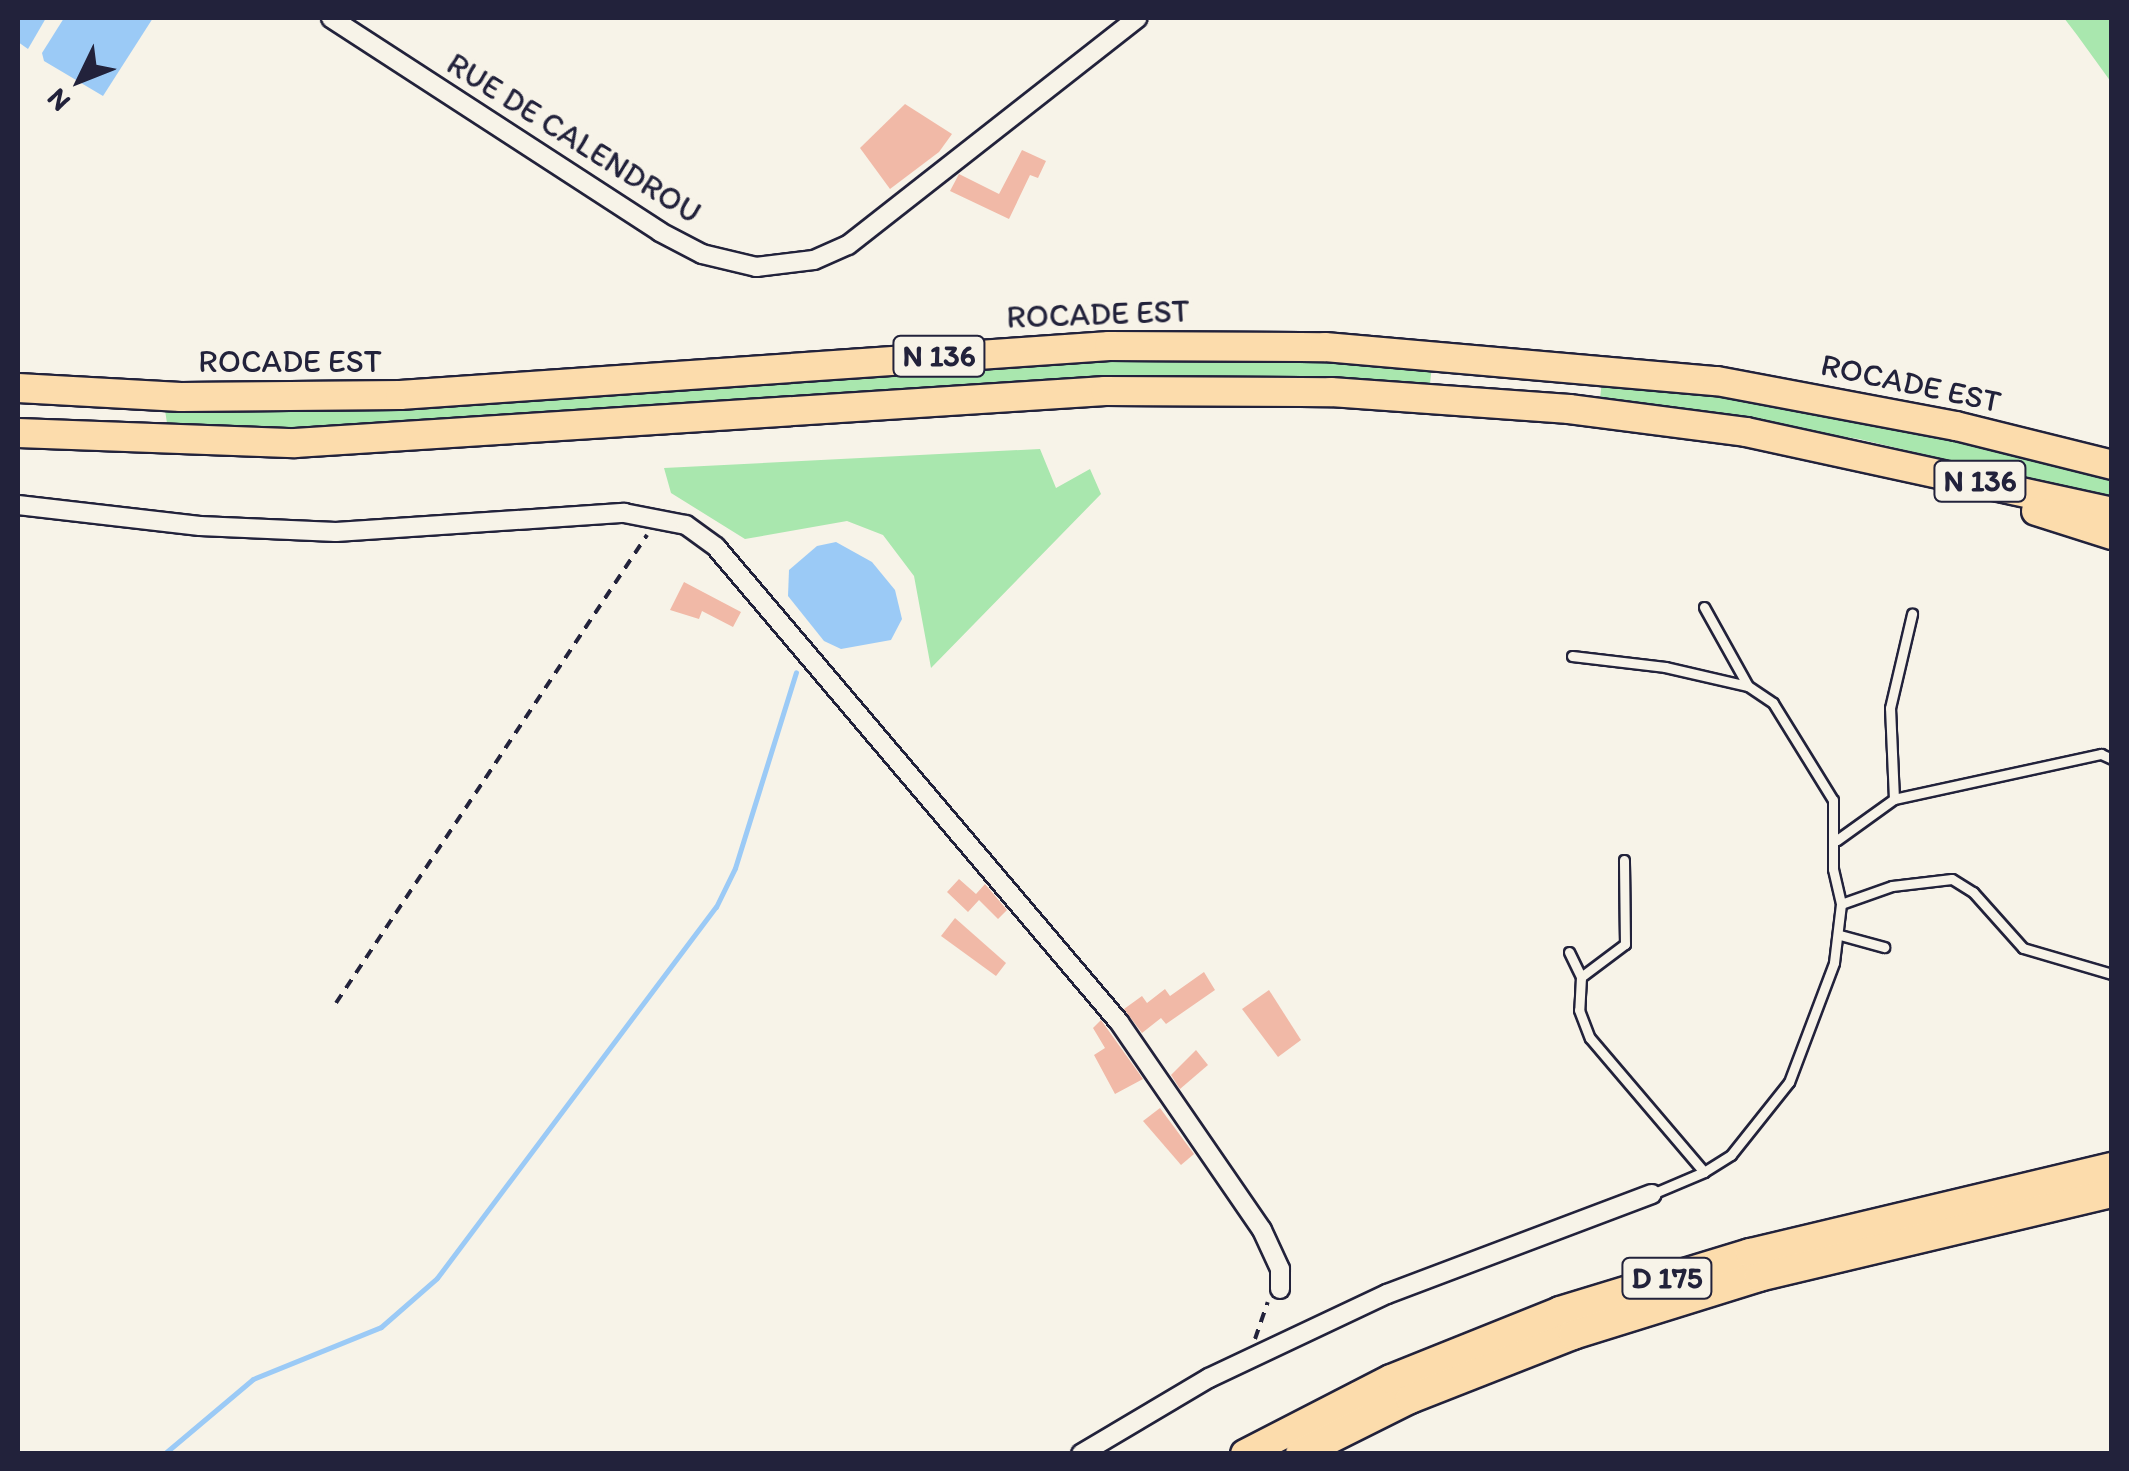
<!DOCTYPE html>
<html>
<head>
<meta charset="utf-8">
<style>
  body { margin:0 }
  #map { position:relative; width:2129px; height:1471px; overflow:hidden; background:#f7f3e8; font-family:Itim,sans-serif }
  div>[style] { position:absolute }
  .green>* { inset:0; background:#a9e7ae }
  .water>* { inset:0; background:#9bcaf6 }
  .stream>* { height:5px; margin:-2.5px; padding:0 2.5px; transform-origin:2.5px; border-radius:2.5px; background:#9bcaf6 }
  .building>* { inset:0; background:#f1b9a7 }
  .path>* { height:4px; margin-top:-2px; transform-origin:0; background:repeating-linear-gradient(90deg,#22223b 0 10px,transparent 0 18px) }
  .roads { filter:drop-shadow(2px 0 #22223b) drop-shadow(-2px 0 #22223b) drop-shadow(0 2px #22223b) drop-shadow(0 -2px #22223b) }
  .service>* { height:9px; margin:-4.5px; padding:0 4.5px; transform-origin:4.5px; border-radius:4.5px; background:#f7f3e8 }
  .minor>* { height:18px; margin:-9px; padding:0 9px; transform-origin:9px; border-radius:9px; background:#f7f3e8 }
  .trunk>* { height:28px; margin:-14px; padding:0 14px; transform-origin:14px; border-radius:14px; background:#fcdcac }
  span { translate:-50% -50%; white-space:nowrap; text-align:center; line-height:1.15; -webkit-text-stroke:8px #f7f3e8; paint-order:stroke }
  .shield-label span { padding:2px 8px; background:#f7f3e8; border:2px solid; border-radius:8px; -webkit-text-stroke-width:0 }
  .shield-label { font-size:30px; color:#22223b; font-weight:700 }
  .street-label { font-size:32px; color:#22223b }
  .frame { position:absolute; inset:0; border:20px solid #22223b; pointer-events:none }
  .north { position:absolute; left:30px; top:30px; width:100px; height:100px; -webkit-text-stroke:8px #f7f3e8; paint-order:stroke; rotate:227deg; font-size:28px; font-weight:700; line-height:40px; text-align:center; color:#22223b }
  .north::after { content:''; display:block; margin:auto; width:35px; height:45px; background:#22223b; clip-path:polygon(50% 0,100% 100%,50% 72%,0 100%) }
</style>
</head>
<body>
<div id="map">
  <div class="green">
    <div style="clip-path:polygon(2064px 18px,2111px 18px,2111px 82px,2077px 35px)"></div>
    <div style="clip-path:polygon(1247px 357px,1432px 365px,1430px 384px,1095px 377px,296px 430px,168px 430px,165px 410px,406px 407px,1098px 360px)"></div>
    <div style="clip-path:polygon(1602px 380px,1819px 411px,2019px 454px,2111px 478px,2111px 499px,1859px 439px,1600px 399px)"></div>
    <div style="clip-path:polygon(1040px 449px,1056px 488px,1090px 469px,1101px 494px,931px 668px,914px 576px,883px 535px,847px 521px,745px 539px,671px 493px,664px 468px)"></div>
  </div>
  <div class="water">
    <div style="clip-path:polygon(18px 18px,46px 18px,28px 49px,18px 42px)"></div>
    <div style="clip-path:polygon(64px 18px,153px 18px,103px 96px,44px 61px,42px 53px)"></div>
    <div style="clip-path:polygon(836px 542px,872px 562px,895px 590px,902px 619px,891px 640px,841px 649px,824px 641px,788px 596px,789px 570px,817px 546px)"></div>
  </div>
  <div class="stream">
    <div style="left:164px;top:1454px;width:116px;rotate:-40.1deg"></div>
    <div style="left:253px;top:1379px;width:138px;rotate:-22.1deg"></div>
    <div style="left:381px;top:1327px;width:74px;rotate:-41.2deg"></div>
    <div style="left:437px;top:1278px;width:464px;rotate:-53.1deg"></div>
    <div style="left:716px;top:907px;width:43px;rotate:-64deg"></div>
    <div style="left:735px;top:868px;width:205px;rotate:-72.7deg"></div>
  </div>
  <div class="building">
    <div style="clip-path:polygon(905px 104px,952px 134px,939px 152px,890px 189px,860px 148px)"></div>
    <div style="clip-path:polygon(1022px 150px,1046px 161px,1038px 178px,1030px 175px,1009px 219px,950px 191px,959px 174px,999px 194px)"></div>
    <div style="clip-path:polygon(684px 582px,741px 612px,733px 627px,702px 611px,699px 619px,670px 610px)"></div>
    <div style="clip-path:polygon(959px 879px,976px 894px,985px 884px,1007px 910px,998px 919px,979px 900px,968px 912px,947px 892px)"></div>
    <div style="clip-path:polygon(955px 918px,1006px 963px,996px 976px,941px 936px)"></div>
    <div style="clip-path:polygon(1204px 972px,1215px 990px,1166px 1024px,1161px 1018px,1142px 1033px,1124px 1009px,1142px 996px,1147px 1003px,1165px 989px,1170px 996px)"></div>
    <div style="clip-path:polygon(1269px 990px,1301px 1040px,1278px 1057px,1242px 1009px)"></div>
    <div style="clip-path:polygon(1101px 1020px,1143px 1079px,1115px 1094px,1094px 1055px,1105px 1048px,1093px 1028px)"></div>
    <div style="clip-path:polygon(1196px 1050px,1208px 1065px,1180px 1089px,1171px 1075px)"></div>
    <div style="clip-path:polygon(1160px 1108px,1194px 1154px,1181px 1165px,1143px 1121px)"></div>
  </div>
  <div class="path">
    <div style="left:336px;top:1003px;width:562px;rotate:-56.39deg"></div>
    <div style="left:1255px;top:1339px;width:39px;rotate:-71deg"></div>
  </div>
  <div class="roads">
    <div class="service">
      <div style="left:1704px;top:607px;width:90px;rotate:60.9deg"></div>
      <div style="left:1748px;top:686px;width:30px;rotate:34deg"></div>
      <div style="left:1773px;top:703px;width:114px;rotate:58.3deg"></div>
      <div style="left:1833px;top:800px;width:69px;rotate:90deg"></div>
      <div style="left:1833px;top:869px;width:36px;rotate:77deg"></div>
      <div style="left:1841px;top:904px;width:59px;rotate:96.8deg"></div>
      <div style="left:1834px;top:963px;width:127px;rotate:110.7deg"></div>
      <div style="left:1789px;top:1082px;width:93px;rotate:128.5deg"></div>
      <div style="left:1731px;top:1155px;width:32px;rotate:148deg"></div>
      <div style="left:1572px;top:656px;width:94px;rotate:6.7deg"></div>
      <div style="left:1665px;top:667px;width:84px;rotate:13deg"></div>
      <div style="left:1894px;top:799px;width:91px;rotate:-92.5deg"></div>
      <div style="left:1890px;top:708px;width:97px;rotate:-76.8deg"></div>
      <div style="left:1837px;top:840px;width:70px;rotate:-35.7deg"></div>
      <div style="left:1894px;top:799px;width:212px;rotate:-12.3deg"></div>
      <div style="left:2101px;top:754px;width:12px;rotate:24deg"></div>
      <div style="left:1841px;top:904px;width:54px;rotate:-19.4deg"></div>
      <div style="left:1892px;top:886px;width:60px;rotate:-6.7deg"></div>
      <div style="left:1952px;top:879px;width:25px;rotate:32deg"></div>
      <div style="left:1973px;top:892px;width:75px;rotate:48.2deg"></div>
      <div style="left:2023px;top:948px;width:93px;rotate:16.3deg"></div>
      <div style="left:1840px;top:935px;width:46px;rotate:15.3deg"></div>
      <div style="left:1569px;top:952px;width:28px;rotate:64deg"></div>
      <div style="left:1581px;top:977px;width:33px;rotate:93deg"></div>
      <div style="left:1579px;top:1010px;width:30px;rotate:69deg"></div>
      <div style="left:1590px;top:1038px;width:176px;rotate:49.6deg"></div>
      <div style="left:1704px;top:1172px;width:56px;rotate:157.1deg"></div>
      <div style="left:1581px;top:977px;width:55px;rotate:-36.9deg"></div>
      <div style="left:1625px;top:944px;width:84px;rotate:-90.7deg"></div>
    </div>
    <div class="minor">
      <div style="left:331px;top:18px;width:392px;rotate:33deg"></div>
      <div style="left:660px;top:232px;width:47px;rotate:27.6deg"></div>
      <div style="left:702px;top:254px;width:56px;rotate:13.5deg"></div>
      <div style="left:756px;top:267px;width:58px;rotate:-6.9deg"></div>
      <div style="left:814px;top:260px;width:37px;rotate:-24deg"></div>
      <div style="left:848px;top:245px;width:368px;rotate:-38.1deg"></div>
      <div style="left:18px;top:505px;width:183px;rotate:6.6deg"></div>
      <div style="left:200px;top:526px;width:136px;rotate:2.5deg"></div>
      <div style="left:336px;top:532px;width:289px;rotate:-3.8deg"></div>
      <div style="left:624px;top:513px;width:63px;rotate:11deg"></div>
      <div style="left:686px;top:525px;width:37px;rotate:36deg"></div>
      <div style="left:716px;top:547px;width:623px;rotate:49.69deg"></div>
      <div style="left:1119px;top:1022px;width:252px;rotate:55.5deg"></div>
      <div style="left:1262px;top:1230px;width:43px;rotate:65.2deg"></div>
      <div style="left:1280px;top:1269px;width:20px;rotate:90deg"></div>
      <div style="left:1081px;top:1454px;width:149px;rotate:-30.7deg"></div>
      <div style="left:1209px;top:1378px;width:197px;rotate:-25.3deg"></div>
      <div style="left:1387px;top:1294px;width:283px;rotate:-20.7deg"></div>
    </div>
    <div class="trunk">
      <div style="left:18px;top:388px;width:163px;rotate:3.2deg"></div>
      <div style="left:181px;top:397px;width:219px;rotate:-0.5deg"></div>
      <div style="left:400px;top:395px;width:711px;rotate:-3.95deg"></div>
      <div style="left:1109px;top:346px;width:216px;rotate:0.3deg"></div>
      <div style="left:1325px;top:347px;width:393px;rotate:5deg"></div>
      <div style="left:1717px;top:381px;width:243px;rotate:10.7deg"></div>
      <div style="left:1956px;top:426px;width:161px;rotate:14deg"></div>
      <div style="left:18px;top:433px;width:277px;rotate:2.1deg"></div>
      <div style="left:295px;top:443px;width:812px;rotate:-3.67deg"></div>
      <div style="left:1105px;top:391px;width:226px;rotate:0.3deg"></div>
      <div style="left:1331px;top:392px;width:239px;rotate:4.1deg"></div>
      <div style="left:1569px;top:409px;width:178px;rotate:7.4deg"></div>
      <div style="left:1746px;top:432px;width:375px;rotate:12.3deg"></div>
      <div style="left:2036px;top:511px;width:80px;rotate:17.5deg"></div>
      <div style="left:1245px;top:1454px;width:164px;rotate:-27.2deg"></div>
      <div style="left:1391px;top:1379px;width:182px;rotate:-21.9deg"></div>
      <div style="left:1560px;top:1311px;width:199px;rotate:-17deg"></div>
      <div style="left:1750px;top:1253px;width:372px;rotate:-13.4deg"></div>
      <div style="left:1300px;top:1454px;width:123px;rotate:-26.6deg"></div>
      <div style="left:1410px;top:1399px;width:175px;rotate:-21.4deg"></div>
      <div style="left:1573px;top:1335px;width:195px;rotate:-17.3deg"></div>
      <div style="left:1759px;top:1277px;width:363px;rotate:-13.4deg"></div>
    </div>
  </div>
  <div class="shield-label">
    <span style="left:939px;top:356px">N 136</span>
    <span style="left:1980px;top:481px">N 136</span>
    <span style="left:1667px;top:1278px">D 175</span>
  </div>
  <div class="street-label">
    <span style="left:574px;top:138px;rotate:32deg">RUE DE CALENDROU</span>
    <span style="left:1098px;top:314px;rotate:-2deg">ROCADE EST</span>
    <span style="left:290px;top:361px">ROCADE EST</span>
    <span style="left:1911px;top:383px;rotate:12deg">ROCADE EST</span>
  </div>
  <div class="frame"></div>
  <div class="north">N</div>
</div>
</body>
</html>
